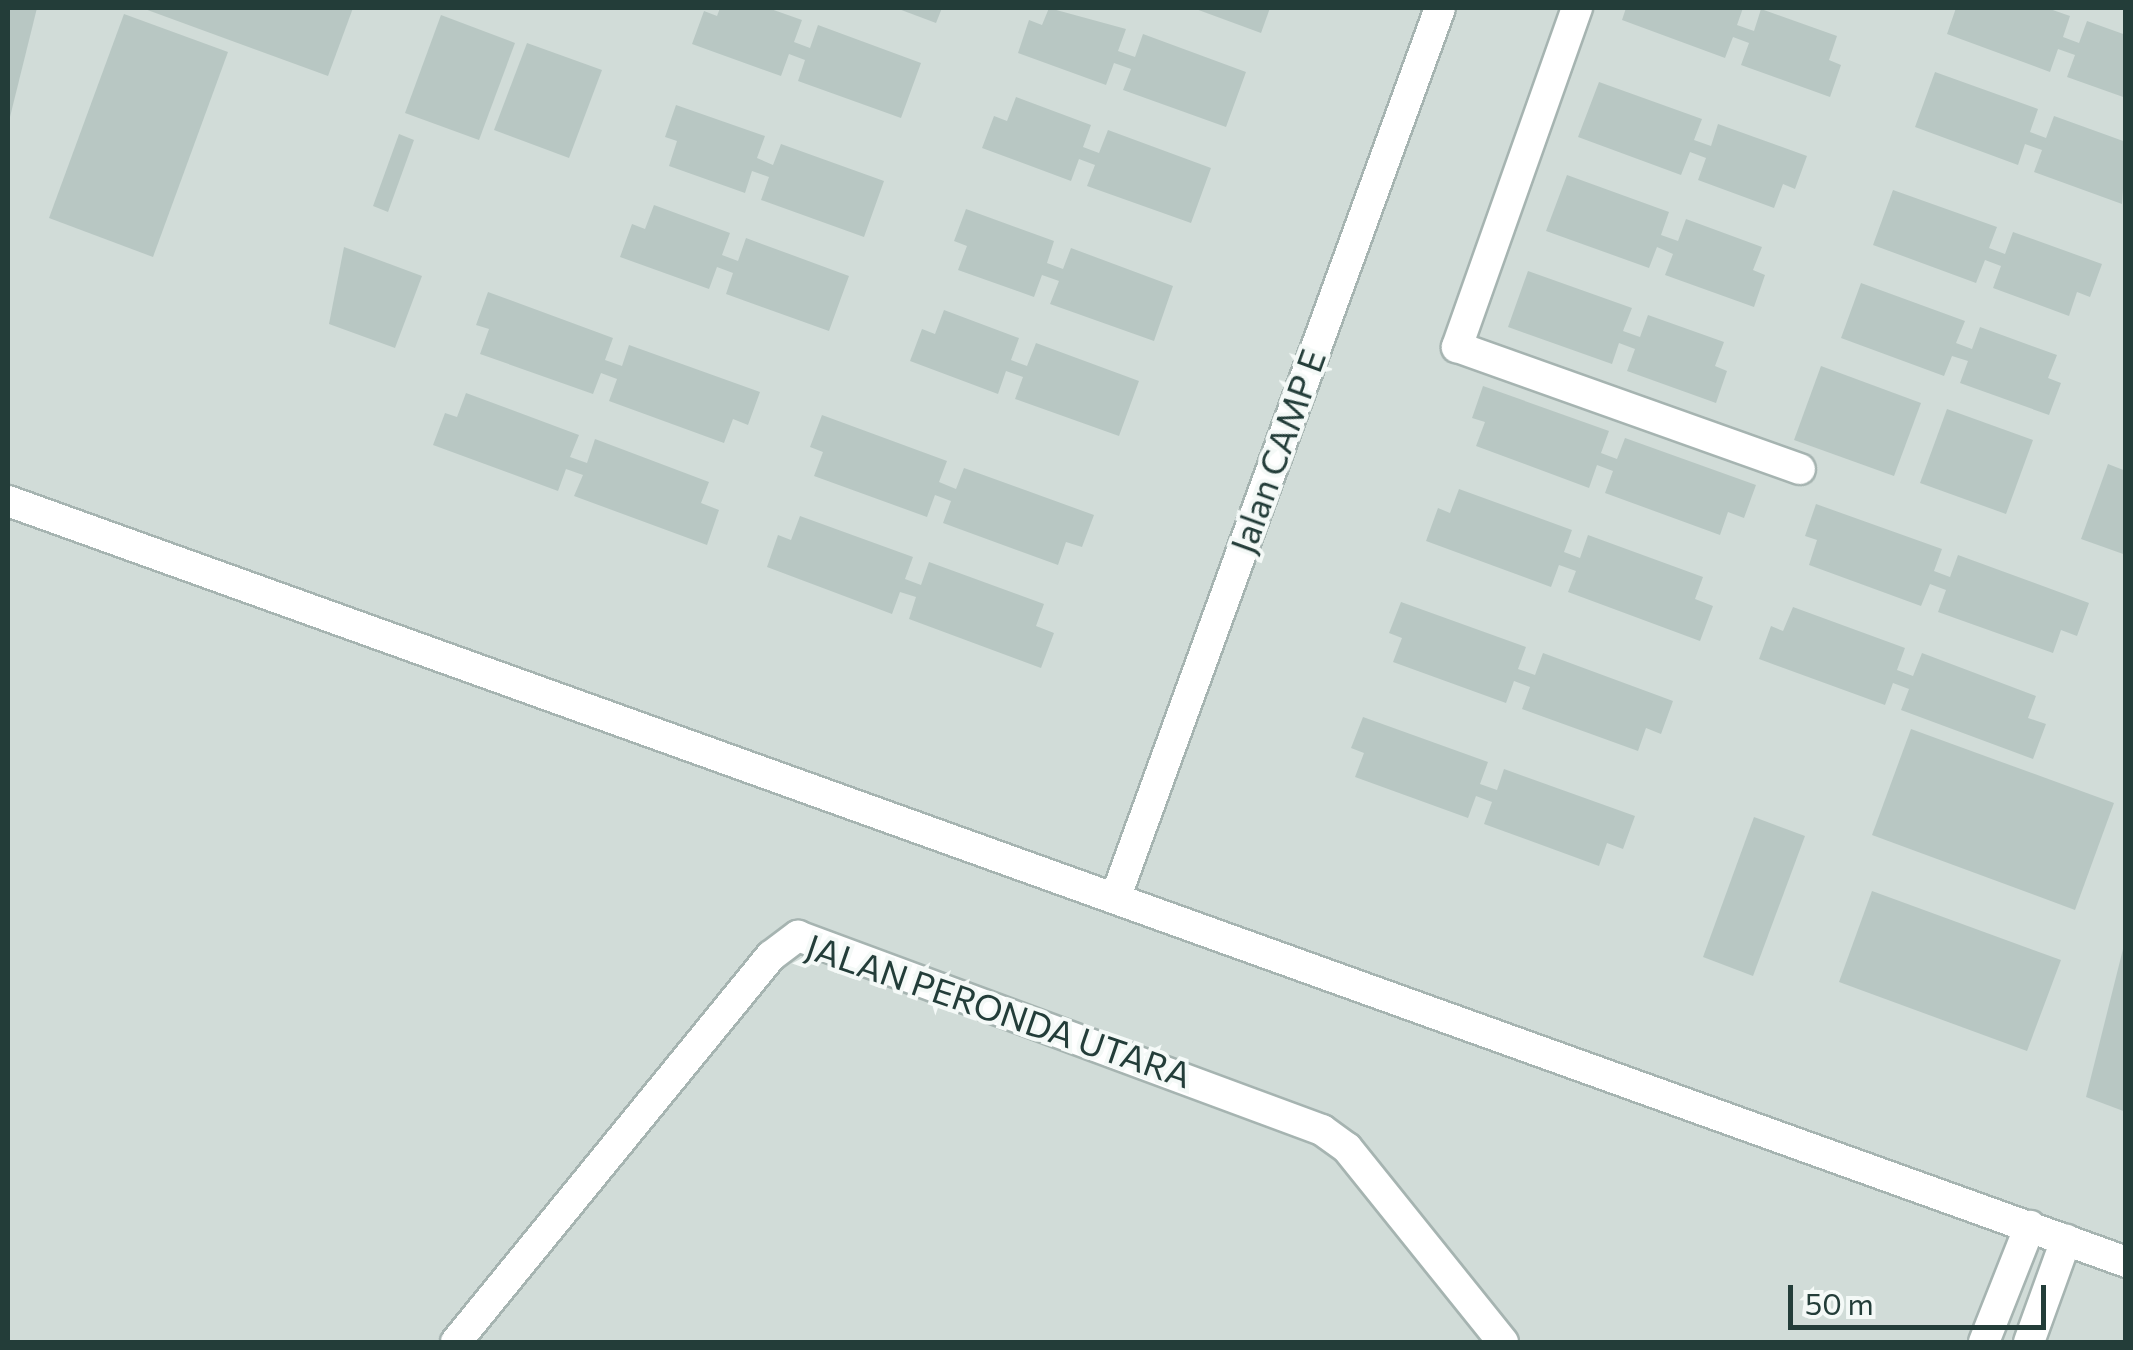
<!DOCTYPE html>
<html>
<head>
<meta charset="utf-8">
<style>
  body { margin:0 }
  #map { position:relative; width:2133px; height:1350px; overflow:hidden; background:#e3ece9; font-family:Commissioner,sans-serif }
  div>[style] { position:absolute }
  .built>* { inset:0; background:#d1dcd8 }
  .building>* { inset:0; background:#b8c7c3 }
  .roads { filter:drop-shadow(2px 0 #a6b4b1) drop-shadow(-2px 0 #a6b4b1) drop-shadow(0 2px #a6b4b1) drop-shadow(0 -2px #a6b4b1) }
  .minor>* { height:30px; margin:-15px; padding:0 15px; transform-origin:15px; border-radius:15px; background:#fff }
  span { translate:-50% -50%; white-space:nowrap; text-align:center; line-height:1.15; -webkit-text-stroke:8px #f4f9f7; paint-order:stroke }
  .street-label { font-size:35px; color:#233d39 }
  .frame { position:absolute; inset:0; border:10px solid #233d39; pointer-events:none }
  .scale { position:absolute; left:1788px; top:1285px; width:258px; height:45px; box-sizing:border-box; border:5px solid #233d39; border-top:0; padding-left:12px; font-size:30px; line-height:35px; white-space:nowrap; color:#233d39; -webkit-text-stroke:8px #f4f9f7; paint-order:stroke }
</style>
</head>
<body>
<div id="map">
  <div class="built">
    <div style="clip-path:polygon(8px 8px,2125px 8px,2125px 1342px,8px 1342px)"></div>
  </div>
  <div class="building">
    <div style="clip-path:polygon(8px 8px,37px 8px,8px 125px)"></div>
    <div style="clip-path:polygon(142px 8px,353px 8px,328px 76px)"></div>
    <div style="clip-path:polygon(720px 8px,768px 8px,802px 20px,794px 42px,810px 48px,818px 25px,921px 63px,901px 118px,798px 81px,805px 60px,789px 54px,781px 76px,692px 44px,704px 11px,717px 16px)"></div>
    <div style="clip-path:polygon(896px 8px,942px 8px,936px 23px)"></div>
    <div style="clip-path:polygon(1049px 8px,1126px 29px,1118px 51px,1135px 57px,1143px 34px,1246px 72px,1226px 127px,1123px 90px,1131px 69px,1114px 63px,1106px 85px,1018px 53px,1029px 20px,1042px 25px)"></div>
    <div style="clip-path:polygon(1193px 8px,1270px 8px,1261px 33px)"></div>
    <div style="clip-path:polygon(1626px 8px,1743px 8px,1737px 25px,1754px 31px,1761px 9px,1837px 36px,1829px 60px,1841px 65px,1830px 97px,1741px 65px,1749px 43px,1733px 37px,1725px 58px,1622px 20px)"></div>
    <div style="clip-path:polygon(1956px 8px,2047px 8px,2070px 16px,2063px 37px,2079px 43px,2087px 21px,2126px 35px,2126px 98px,2067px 77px,2075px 55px,2058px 49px,2050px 72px,1947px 34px)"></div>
    <div style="clip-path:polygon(124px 14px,228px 52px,153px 257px,49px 218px)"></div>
    <div style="clip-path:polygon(441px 15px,515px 43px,479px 140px,405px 113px)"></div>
    <div style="clip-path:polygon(527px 43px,602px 70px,569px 158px,494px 130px)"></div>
    <div style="clip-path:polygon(1935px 72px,2038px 109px,2030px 132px,2046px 138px,2054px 116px,2126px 142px,2122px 204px,2034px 172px,2042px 150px,2025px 144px,2018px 165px,1915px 127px)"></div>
    <div style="clip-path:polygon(1599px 82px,1702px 119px,1694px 140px,1711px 146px,1718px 124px,1807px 156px,1795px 189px,1783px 184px,1774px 208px,1698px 180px,1706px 158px,1690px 152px,1681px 175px,1578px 137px)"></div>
    <div style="clip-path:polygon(1016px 97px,1091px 125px,1083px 147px,1099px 153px,1108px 130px,1211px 168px,1191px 223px,1087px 186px,1095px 165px,1079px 159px,1071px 181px,982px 148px,994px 116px,1007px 121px)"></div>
    <div style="clip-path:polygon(676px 105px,765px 136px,757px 158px,773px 165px,781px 144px,884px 181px,864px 237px,761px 200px,769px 177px,752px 171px,745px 193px,669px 166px,677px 141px,665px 137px)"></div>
    <div style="clip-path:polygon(399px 134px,414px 140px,388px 212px,373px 206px)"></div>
    <div style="clip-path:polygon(1567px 175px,1669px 212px,1661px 235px,1678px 241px,1686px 219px,1762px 247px,1753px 270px,1765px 275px,1754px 307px,1665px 275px,1673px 254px,1657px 247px,1649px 268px,1546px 231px)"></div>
    <div style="clip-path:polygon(1893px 190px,1997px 227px,1989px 248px,2005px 254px,2013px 232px,2102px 264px,2090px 297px,2077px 292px,2069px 316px,1993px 288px,2001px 266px,1985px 260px,1976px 283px,1873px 245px)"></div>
    <div style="clip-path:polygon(654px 205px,730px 233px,722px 255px,738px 261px,746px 238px,849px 276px,829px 331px,726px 294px,733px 273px,717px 267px,709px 289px,620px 257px,632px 224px,645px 229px)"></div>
    <div style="clip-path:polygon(966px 209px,1054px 241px,1047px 263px,1063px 269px,1071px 248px,1173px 286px,1154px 341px,1050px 304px,1059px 281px,1042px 275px,1034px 297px,958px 270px,967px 246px,954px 241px)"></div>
    <div style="clip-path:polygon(344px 247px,422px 276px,395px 348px,329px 324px)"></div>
    <div style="clip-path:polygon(1528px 271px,1632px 308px,1623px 331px,1640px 337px,1648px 315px,1724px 342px,1715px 366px,1727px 371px,1716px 403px,1627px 371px,1635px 349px,1619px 343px,1612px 364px,1508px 327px)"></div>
    <div style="clip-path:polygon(1861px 283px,1965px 321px,1956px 343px,1972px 349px,1980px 327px,2057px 355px,2048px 378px,2061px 383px,2049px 415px,1960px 383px,1968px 361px,1952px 356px,1944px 376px,1841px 338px)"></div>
    <div style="clip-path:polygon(488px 292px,613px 338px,605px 360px,622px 366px,629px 345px,760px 392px,748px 425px,733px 419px,724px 443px,609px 401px,617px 379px,601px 373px,593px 394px,480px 354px,489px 329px,476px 325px)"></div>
    <div style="clip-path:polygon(944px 310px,1019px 338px,1011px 360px,1027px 366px,1036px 343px,1139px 381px,1119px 436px,1015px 399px,1023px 377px,1006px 371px,998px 394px,910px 361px,922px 329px,935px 334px)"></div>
    <div style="clip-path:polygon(1821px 366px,1921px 403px,1894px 476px,1794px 440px)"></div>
    <div style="clip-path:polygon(1483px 386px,1609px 431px,1601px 453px,1617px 459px,1625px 438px,1756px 485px,1744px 518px,1728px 512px,1720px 535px,1605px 493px,1613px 471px,1597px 465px,1589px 488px,1476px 446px,1485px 422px,1472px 418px)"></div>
    <div style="clip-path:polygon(466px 393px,579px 435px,570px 457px,587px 463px,595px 439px,709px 482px,701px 503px,719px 510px,707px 545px,574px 496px,583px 475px,566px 469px,558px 491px,433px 445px,445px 413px,457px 417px)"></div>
    <div style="clip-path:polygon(1947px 409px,2033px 440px,2006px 514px,1920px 483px)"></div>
    <div style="clip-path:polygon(822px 415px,947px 461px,939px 482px,956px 489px,964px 468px,1094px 515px,1082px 547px,1066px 542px,1058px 565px,943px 523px,951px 501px,935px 495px,927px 517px,814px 476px,823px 452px,810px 447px)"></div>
    <div style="clip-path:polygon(2108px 464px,2126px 471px,2126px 555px,2081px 539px)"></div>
    <div style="clip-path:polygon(1459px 489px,1572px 530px,1564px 552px,1580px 558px,1588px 535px,1703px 577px,1695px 599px,1713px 606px,1700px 641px,1568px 592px,1576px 571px,1559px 565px,1551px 587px,1426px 541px,1438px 508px,1450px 513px)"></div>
    <div style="clip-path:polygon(1816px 504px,1942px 549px,1934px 571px,1950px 577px,1958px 555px,2089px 603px,2077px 636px,2061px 630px,2053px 653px,1938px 612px,1946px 590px,1930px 584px,1921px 606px,1809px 565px,1817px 540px,1805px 536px)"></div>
    <div style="clip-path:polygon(800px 516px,913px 557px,905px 579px,921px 585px,929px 562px,1044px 604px,1036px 626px,1054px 633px,1041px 668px,909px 619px,916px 597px,900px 592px,892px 614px,767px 567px,778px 535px,791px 540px)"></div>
    <div style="clip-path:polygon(1401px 602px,1526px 647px,1518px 669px,1535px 675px,1543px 653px,1673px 701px,1661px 734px,1646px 728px,1638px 751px,1522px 709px,1530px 687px,1514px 681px,1506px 703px,1393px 662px,1402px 638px,1389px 633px)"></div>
    <div style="clip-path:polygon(1793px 607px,1905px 648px,1897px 670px,1913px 676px,1922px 653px,2036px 696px,2028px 718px,2046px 724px,2033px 759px,1901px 710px,1909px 689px,1893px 683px,1885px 705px,1759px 659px,1771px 626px,1783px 631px)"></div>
    <div style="clip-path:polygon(1363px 717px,1488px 762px,1480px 784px,1497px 790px,1504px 769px,1635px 816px,1623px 849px,1607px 843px,1599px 866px,1484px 824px,1492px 802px,1476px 796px,1468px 818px,1355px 777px,1364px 753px,1351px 748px)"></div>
    <div style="clip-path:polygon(1911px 729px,2114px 803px,2075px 910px,1872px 835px)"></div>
    <div style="clip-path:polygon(1754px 817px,1805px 836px,1753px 976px,1703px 957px)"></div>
    <div style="clip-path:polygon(1872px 891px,2061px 960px,2027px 1051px,1839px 982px)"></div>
    <div style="clip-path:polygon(2125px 941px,2126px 941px,2126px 1112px,2086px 1097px)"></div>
  </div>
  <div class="roads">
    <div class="minor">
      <div style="left:1577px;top:8px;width:360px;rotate:109.5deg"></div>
      <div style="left:1457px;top:347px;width:364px;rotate:19.6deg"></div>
      <div style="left:8px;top:501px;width:2251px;rotate:19.76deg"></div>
      <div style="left:1116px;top:896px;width:945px;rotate:-69.95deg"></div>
      <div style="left:456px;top:1342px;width:498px;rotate:-50.8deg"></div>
      <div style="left:771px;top:956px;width:34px;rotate:-37deg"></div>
      <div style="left:798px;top:936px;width:559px;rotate:20.32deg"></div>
      <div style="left:1322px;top:1130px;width:31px;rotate:36deg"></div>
      <div style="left:1347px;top:1148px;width:249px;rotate:51.2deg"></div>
      <div style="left:1984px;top:1342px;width:125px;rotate:-68.4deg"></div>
      <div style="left:2029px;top:1342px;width:109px;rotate:-70.1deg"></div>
    </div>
  </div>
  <div class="street-label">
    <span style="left:1277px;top:451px;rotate:-70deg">Jalan CAMP E</span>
    <span style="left:999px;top:1010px;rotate:19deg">JALAN PERONDA UTARA</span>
  </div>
  <div class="frame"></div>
  <div class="scale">50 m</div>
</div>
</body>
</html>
